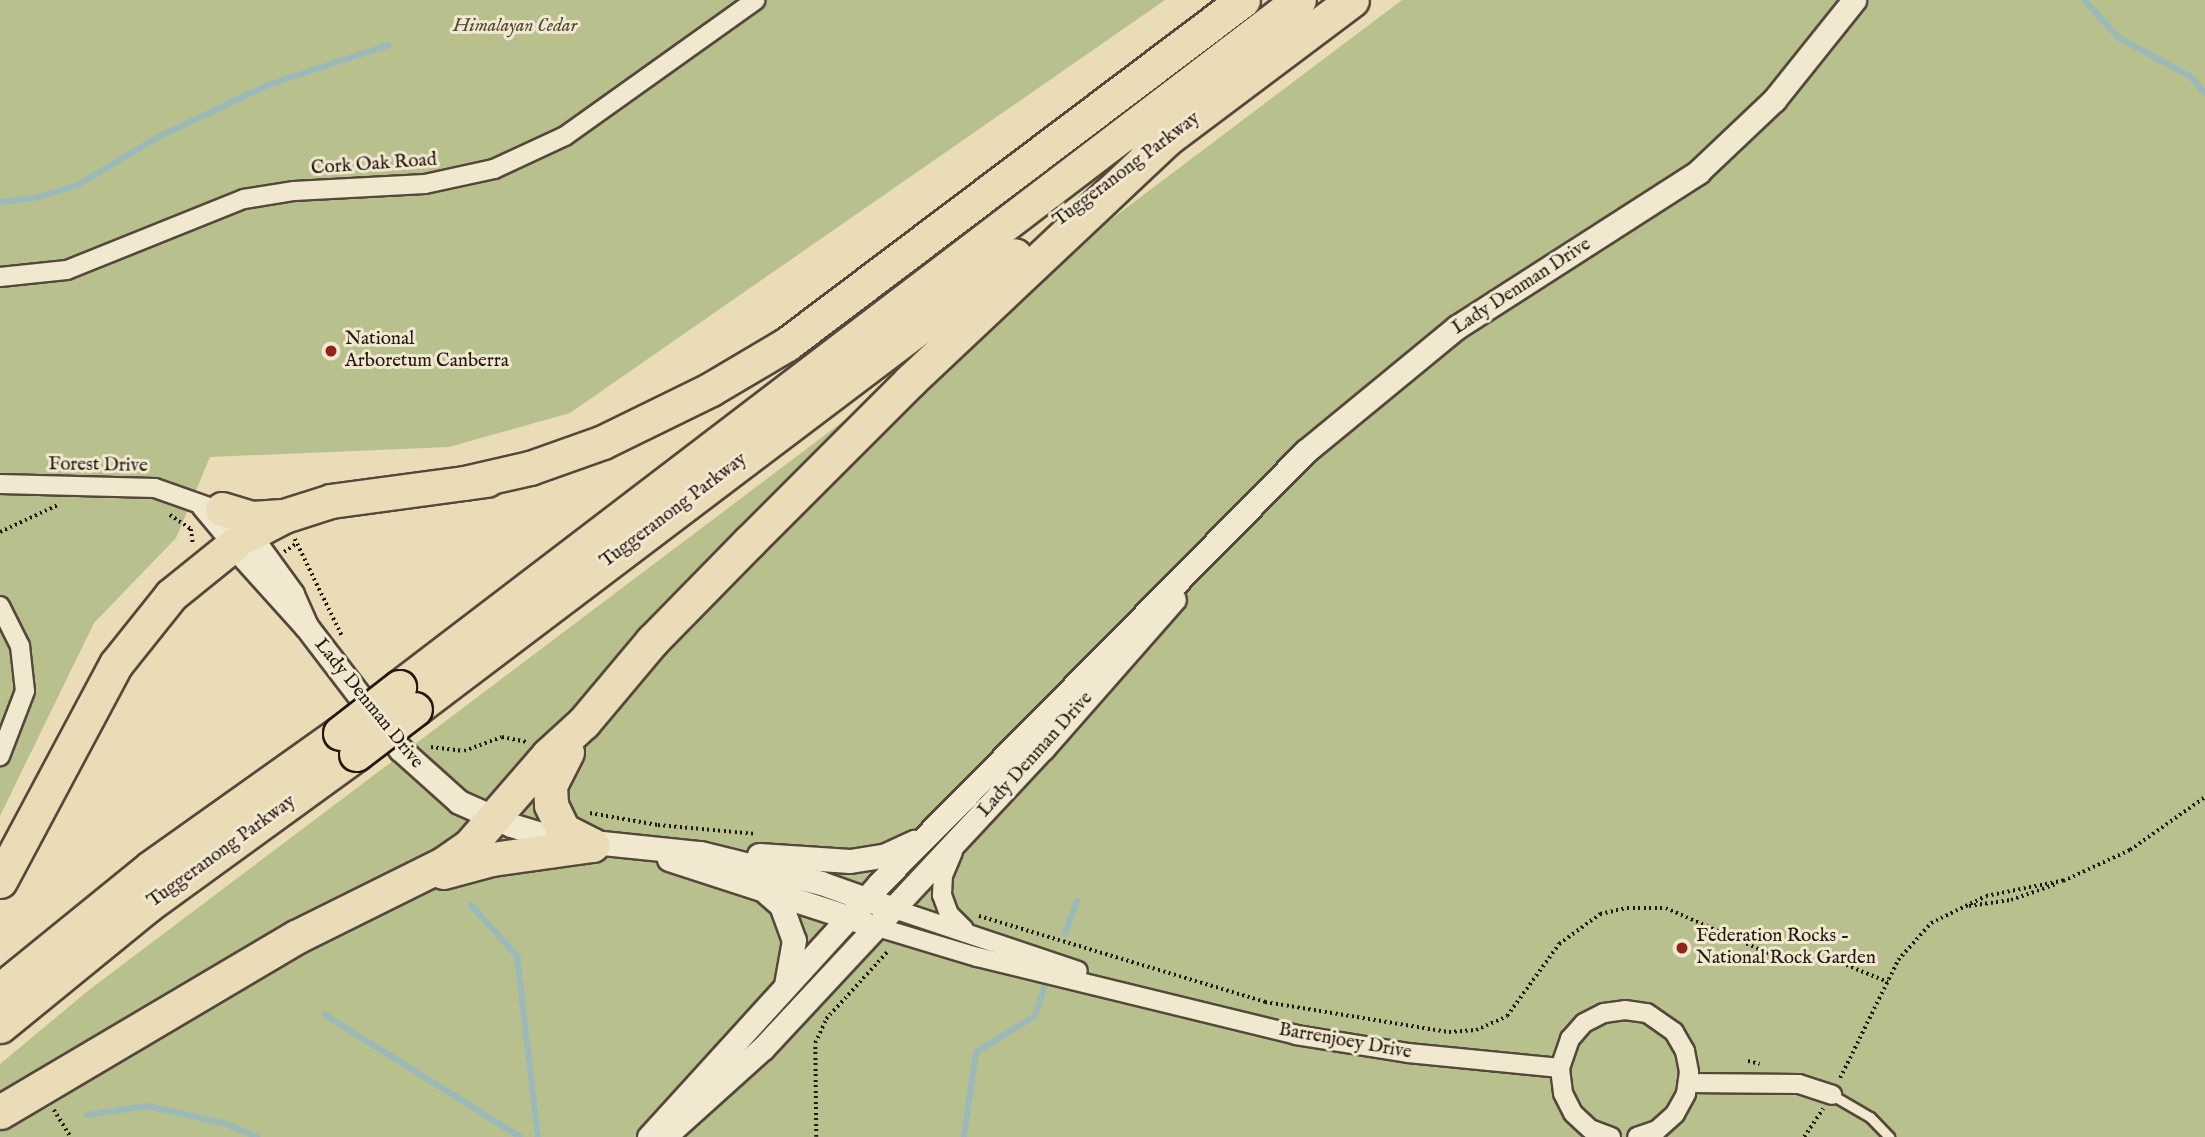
<!DOCTYPE html>
<html>
<head>
<meta charset="utf-8">
<style>
  body { margin:0 }
  #map { position:relative; width:2205px; height:1137px; overflow:hidden; background:#e9dcb6; font-family:"IM FELL English",serif }
  div>[style] { position:absolute }
  .green>* { inset:0; background:#b8c08d }
  .stream>* { height:6px; margin:-3px; padding:0 3px; transform-origin:3px; border-radius:3px; background:#9cb9b9 }
  .path>* { height:3.5px; margin-top:-1.75px; transform-origin:0; background:repeating-linear-gradient(90deg,#241710 0 2px,transparent 0 5.5px) }
  .roads { filter:drop-shadow(2px 0 #55483a) drop-shadow(-2px 0 #55483a) drop-shadow(0 2px #55483a) drop-shadow(0 -2px #55483a) }
  .service>* { height:9px; margin:-4.5px; padding:0 4.5px; transform-origin:4.5px; border-radius:4.5px; background:#f1e8d0 }
  .minor>* { height:18px; margin:-9px; padding:0 9px; transform-origin:9px; border-radius:9px; background:#f1e8d0 }
  .tertiary>* { height:23px; margin:-11.5px; padding:0 11.5px; transform-origin:11.5px; border-radius:11.5px; background:#f1e8d0 }
  .motorway>* { height:33px; margin:-16.5px; padding:0 16.5px; transform-origin:16.5px; border-radius:16.5px; background:#e9dcb6 }
  .bridges { filter:drop-shadow(2px 0 #241710) drop-shadow(-2px 0 #241710) drop-shadow(0 2px #241710) drop-shadow(0 -2px #241710) }
  .motorway-bridge>* { height:33px; margin:-16.5px; padding:0 16.5px; transform-origin:16.5px; border-radius:16.5px; background:#e9dcb6 }
  .dots>* { width:19px; height:19px; translate:-50% -50%; box-sizing:border-box; border:4px solid #f1e8d0; border-radius:50% }
  span { translate:-50% -50%; white-space:nowrap; text-align:center; line-height:1.15; -webkit-text-stroke:6px #f1e8d0; paint-order:stroke }
  .park-label { font-size:19px; color:#504a36; font-style:italic }
  .street-label { font-size:19px; color:#241710 }
  .poi-label { font-size:19px; color:#241710 }
  .left { translate:0 -50%; text-align:left }
</style>
</head>
<body>
<div id="map">
  <div class="green">
    <div style="clip-path:polygon(0 0,1165px 0,570px 413px,449px 447px,210px 457px,176px 538px,94px 623px,0 816px)"></div>
    <div style="clip-path:polygon(1402px 0,2205px 0,2205px 1137px,0 1137px,0 1064px,89px 990px)"></div>
  </div>
  <div class="stream">
    <div style="left:2084px;top:0;width:52px;rotate:47.4deg"></div>
    <div style="left:2119px;top:38px;width:81px;rotate:28.2deg"></div>
    <div style="left:2190px;top:76px;width:23px;rotate:49deg"></div>
    <div style="left:0;top:202px;width:35px;rotate:-7deg"></div>
    <div style="left:35px;top:198px;width:45px;rotate:-16.8deg"></div>
    <div style="left:78px;top:185px;width:93px;rotate:-31deg"></div>
    <div style="left:158px;top:137px;width:122px;rotate:-25.3deg"></div>
    <div style="left:268px;top:85px;width:127px;rotate:-18.3deg"></div>
    <div style="left:471px;top:905px;width:69px;rotate:48deg"></div>
    <div style="left:517px;top:956px;width:182px;rotate:83.4deg"></div>
    <div style="left:1065px;top:934px;width:35px;rotate:-70deg"></div>
    <div style="left:325px;top:1015px;width:230px;rotate:32deg"></div>
    <div style="left:87px;top:1115px;width:61px;rotate:-8.5deg"></div>
    <div style="left:147px;top:1106px;width:78px;rotate:12.6deg"></div>
    <div style="left:223px;top:1123px;width:37px;rotate:22deg"></div>
    <div style="left:964px;top:1137px;width:86px;rotate:-82deg"></div>
    <div style="left:976px;top:1052px;width:69px;rotate:-31.4deg"></div>
    <div style="left:1035px;top:1016px;width:33px;rotate:-72deg"></div>
  </div>
  <div class="path">
    <div style="left:170px;top:515px;width:25px;rotate:34deg"></div>
    <div style="left:191px;top:529px;width:15px;rotate:82deg"></div>
    <div style="left:0;top:532px;width:66px;rotate:-25deg"></div>
    <div style="left:295px;top:539px;width:108px;rotate:64.1deg"></div>
    <div style="left:284px;top:552px;width:16px;rotate:-35deg"></div>
    <div style="left:431px;top:747px;width:33px;rotate:7deg"></div>
    <div style="left:464px;top:751px;width:40px;rotate:-20.2deg"></div>
    <div style="left:502px;top:737px;width:26px;rotate:11deg"></div>
    <div style="left:590px;top:813px;width:69px;rotate:10deg"></div>
    <div style="left:658px;top:825px;width:98px;rotate:5.2deg"></div>
    <div style="left:2063px;top:881px;width:74px;rotate:-24.8deg"></div>
    <div style="left:2130px;top:850px;width:92px;rotate:-35.2deg"></div>
    <div style="left:1969px;top:906px;width:42px;rotate:-8.1deg"></div>
    <div style="left:2011px;top:900px;width:48px;rotate:-19.6deg"></div>
    <div style="left:979px;top:916px;width:299px;rotate:16.7deg"></div>
    <div style="left:1265px;top:1002px;width:186px;rotate:9.3deg"></div>
    <div style="left:1449px;top:1032px;width:27px;rotate:-4deg"></div>
    <div style="left:1476px;top:1030px;width:34px;rotate:-24deg"></div>
    <div style="left:1507px;top:1016px;width:89px;rotate:-54.2deg"></div>
    <div style="left:1559px;top:944px;width:51px;rotate:-36.2deg"></div>
    <div style="left:1600px;top:914px;width:28px;rotate:-13deg"></div>
    <div style="left:1627px;top:908px;width:39px"></div>
    <div style="left:1666px;top:908px;width:116px;rotate:23.9deg"></div>
    <div style="left:1772px;top:955px;width:64px;rotate:5.4deg"></div>
    <div style="left:1836px;top:961px;width:56px;rotate:22deg"></div>
    <div style="left:1748px;top:1061px;width:12px;rotate:14deg"></div>
    <div style="left:1840px;top:1078px;width:131px;rotate:-63.8deg"></div>
    <div style="left:1898px;top:960px;width:50px;rotate:-48.3deg"></div>
    <div style="left:1931px;top:923px;width:61px;rotate:-26.1deg"></div>
    <div style="left:1986px;top:896px;width:81px;rotate:-11.4deg"></div>
    <div style="left:54px;top:1110px;width:32px;rotate:58deg"></div>
    <div style="left:816px;top:1137px;width:94px;rotate:-90.6deg"></div>
    <div style="left:815px;top:1043px;width:26px;rotate:-65deg"></div>
    <div style="left:826px;top:1019px;width:93px;rotate:-47.6deg"></div>
    <div style="left:1804px;top:1137px;width:34px;rotate:-56deg"></div>
  </div>
  <div class="roads">
    <div class="service">
      <div style="left:1832px;top:1095px;width:44px;rotate:30.1deg"></div>
      <div style="left:1870px;top:1117px;width:28px;rotate:46deg"></div>
    </div>
    <div class="minor">
      <div style="left:0;top:277px;width:67px;rotate:-6deg"></div>
      <div style="left:67px;top:270px;width:191px;rotate:-21.9deg"></div>
      <div style="left:244px;top:199px;width:51px;rotate:-9.1deg"></div>
      <div style="left:294px;top:191px;width:131px;rotate:-3.1deg"></div>
      <div style="left:425px;top:184px;width:71px;rotate:-12.3deg"></div>
      <div style="left:494px;top:169px;width:78px;rotate:-24.9deg"></div>
      <div style="left:565px;top:136px;width:234px;rotate:-35.5deg"></div>
      <div style="left:0;top:484px;width:155px;rotate:1.5deg"></div>
      <div style="left:155px;top:488px;width:75px;rotate:19.4deg"></div>
      <div style="left:202px;top:508px;width:48px;rotate:50deg"></div>
      <div style="left:0;top:606px;width:45px;rotate:63.4deg"></div>
      <div style="left:20px;top:646px;width:45px;rotate:83.7deg"></div>
      <div style="left:25px;top:691px;width:70px;rotate:111deg"></div>
      <div style="left:953px;top:852px;width:25px;rotate:113deg"></div>
      <div style="left:943px;top:875px;width:20px;rotate:93deg"></div>
      <div style="left:942px;top:895px;width:20px;rotate:70deg"></div>
      <div style="left:949px;top:914px;width:21px;rotate:45deg"></div>
      <div style="left:891px;top:908px;width:197px;rotate:18.6deg"></div>
      <div style="left:874px;top:926px;width:108px;rotate:16.8deg"></div>
      <div style="left:977px;top:957px;width:328px;rotate:13.7deg"></div>
      <div style="left:1296px;top:1035px;width:113px;rotate:9.1deg"></div>
      <div style="left:1408px;top:1053px;width:153px;rotate:5.6deg"></div>
      <div style="left:1688px;top:1083px;width:111px;rotate:0.5deg"></div>
      <div style="left:1799px;top:1084px;width:35px;rotate:18deg"></div>
      <div style="left:1611px;top:1137px;width:22px;rotate:-159deg"></div>
      <div style="left:1590px;top:1129px;width:23px;rotate:-137deg"></div>
      <div style="left:1573px;top:1113px;width:22px;rotate:-117deg"></div>
      <div style="left:1563px;top:1093px;width:25px;rotate:-97deg"></div>
      <div style="left:1560px;top:1068px;width:31px;rotate:-71deg"></div>
      <div style="left:1570px;top:1039px;width:21px;rotate:-49deg"></div>
      <div style="left:1584px;top:1023px;width:22px;rotate:-27deg"></div>
      <div style="left:1604px;top:1013px;width:21px;rotate:-8deg"></div>
      <div style="left:1625px;top:1010px;width:22px;rotate:8deg"></div>
      <div style="left:1647px;top:1013px;width:33px;rotate:35deg"></div>
      <div style="left:1674px;top:1032px;width:22px;rotate:60deg"></div>
      <div style="left:1685px;top:1051px;width:21px;rotate:79deg"></div>
      <div style="left:1689px;top:1072px;width:22px;rotate:98deg"></div>
      <div style="left:1686px;top:1094px;width:23px;rotate:119deg"></div>
      <div style="left:1675px;top:1114px;width:24px;rotate:138deg"></div>
      <div style="left:1657px;top:1130px;width:21px;rotate:161deg"></div>
    </div>
    <div class="tertiary">
      <div style="left:306px;top:626px;width:35px;rotate:-114deg"></div>
      <div style="left:292px;top:594px;width:63px;rotate:-126deg"></div>
      <div style="left:255px;top:543px;width:11px;rotate:-131deg"></div>
      <div style="left:248px;top:535px;width:18px;rotate:146deg"></div>
      <div style="left:233px;top:545px;width:109px;rotate:48deg"></div>
      <div style="left:306px;top:626px;width:155px;rotate:52.6deg"></div>
      <div style="left:400px;top:749px;width:79px;rotate:41.9deg"></div>
      <div style="left:459px;top:802px;width:57px;rotate:23.9deg"></div>
      <div style="left:511px;top:825px;width:45px;rotate:16.8deg"></div>
      <div style="left:554px;top:838px;width:147px;rotate:5.9deg"></div>
      <div style="left:700px;top:853px;width:125px;rotate:13.9deg"></div>
      <div style="left:821px;top:883px;width:74px;rotate:19.7deg"></div>
      <div style="left:759px;top:855px;width:91px;rotate:3.8deg"></div>
      <div style="left:850px;top:861px;width:36px;rotate:-9deg"></div>
      <div style="left:886px;top:855px;width:31px;rotate:-25deg"></div>
      <div style="left:669px;top:859px;width:204px;rotate:18deg"></div>
      <div style="left:767px;top:893px;width:18px;rotate:41deg"></div>
      <div style="left:781px;top:905px;width:37px;rotate:70deg"></div>
      <div style="left:794px;top:940px;width:46px;rotate:100.1deg"></div>
      <div style="left:649px;top:1137px;width:342px;rotate:-47.7deg"></div>
      <div style="left:879px;top:884px;width:608px;rotate:-45.4deg"></div>
      <div style="left:1306px;top:451px;width:195px;rotate:-39.4deg"></div>
      <div style="left:1457px;top:327px;width:287px;rotate:-32.7deg"></div>
      <div style="left:1698px;top:172px;width:105px;rotate:-43.5deg"></div>
      <div style="left:1774px;top:100px;width:128px;rotate:-51.3deg"></div>
      <div style="left:664px;top:1137px;width:133px;rotate:-42deg"></div>
      <div style="left:763px;top:1048px;width:410px;rotate:-47deg"></div>
      <div style="left:1043px;top:748px;width:198px;rotate:-48.7deg"></div>
    </div>
    <div class="motorway">
      <div style="left:1147px;top:154px;width:256px;rotate:-36.9deg"></div>
      <div style="left:464px;top:483px;width:68px;rotate:-12.8deg"></div>
      <div style="left:530px;top:468px;width:77px;rotate:-19.6deg"></div>
      <div style="left:603px;top:442px;width:120px;rotate:-26.1deg"></div>
      <div style="left:711px;top:389px;width:88px;rotate:-30.6deg"></div>
      <div style="left:787px;top:344px;width:571px;rotate:-37.03deg"></div>
      <div style="left:222px;top:509px;width:31px;rotate:17deg"></div>
      <div style="left:252px;top:518px;width:30px;rotate:-4deg"></div>
      <div style="left:248px;top:535px;width:41px;rotate:-27.8deg"></div>
      <div style="left:284px;top:516px;width:49px;rotate:-17.7deg"></div>
      <div style="left:331px;top:501px;width:157px;rotate:-7.7deg"></div>
      <div style="left:399px;top:687px;width:1132px;rotate:-37.36deg"></div>
      <div style="left:415px;top:709px;width:752px;rotate:-37.11deg"></div>
      <div style="left:567px;top:752px;width:37px;rotate:117deg"></div>
      <div style="left:550px;top:785px;width:20px;rotate:87deg"></div>
      <div style="left:551px;top:805px;width:28px;rotate:64deg"></div>
      <div style="left:563px;top:830px;width:33px;rotate:27deg"></div>
      <div style="left:443px;top:872px;width:51px;rotate:-14.9deg"></div>
      <div style="left:492px;top:859px;width:101px;rotate:-8deg"></div>
      <div style="left:0;top:881px;width:246px;rotate:-61.9deg"></div>
      <div style="left:116px;top:664px;width:88px;rotate:-51.4deg"></div>
      <div style="left:171px;top:595px;width:80px;rotate:-38.9deg"></div>
      <div style="left:0;top:990px;width:193px;rotate:-39.1deg"></div>
      <div style="left:150px;top:868px;width:233px;rotate:-35.4deg"></div>
      <div style="left:0;top:1026px;width:190px;rotate:-39.2deg"></div>
      <div style="left:147px;top:906px;width:258px;rotate:-36deg"></div>
      <div style="left:0;top:1112px;width:344px;rotate:-30.6deg"></div>
      <div style="left:296px;top:937px;width:164px;rotate:-26.4deg"></div>
      <div style="left:443px;top:864px;width:32px;rotate:-35deg"></div>
      <div style="left:469px;top:846px;width:121px;rotate:-49deg"></div>
      <div style="left:548px;top:755px;width:49px;rotate:-42.5deg"></div>
      <div style="left:584px;top:722px;width:106px;rotate:-50deg"></div>
      <div style="left:652px;top:641px;width:139px;rotate:-45.6deg"></div>
      <div style="left:749px;top:542px;width:228px;rotate:-45deg"></div>
      <div style="left:910px;top:381px;width:350px;rotate:-43.3deg"></div>
    </div>
  </div>
  <div class="bridges">
    <div class="motorway-bridge">
      <div style="left:340px;top:733px;width:75px;rotate:-37.9deg"></div>
      <div style="left:356px;top:754px;width:74px;rotate:-37.3deg"></div>
    </div>
  </div>
  <div class="dots">
    <div style="left:331px;top:351px;background:#8f2418"></div>
    <div style="left:1682px;top:948px;background:#8f2418"></div>
  </div>
  <div class="park-label">
    <span style="left:515px;top:27px">Himalayan Cedar</span>
  </div>
  <div class="street-label">
    <span style="left:374px;top:165px;rotate:-4deg">Cork Oak Road</span>
    <span style="left:1127px;top:170px;rotate:-37deg">Tuggeranong Parkway</span>
    <span style="left:1522px;top:287px;rotate:-33deg">Lady Denman Drive</span>
    <span style="left:98px;top:466px;rotate:1deg">Forest Drive</span>
    <span style="left:674px;top:511px;rotate:-37deg">Tuggeranong Parkway</span>
    <span style="left:368px;top:704px;rotate:51deg">Lady Denman Drive</span>
    <span style="left:1036px;top:755px;rotate:-48deg">Lady Denman Drive</span>
    <span style="left:222px;top:852px;rotate:-36deg">Tuggeranong Parkway</span>
    <span style="left:1345px;top:1042px;rotate:10deg">Barrenjoey Drive</span>
  </div>
  <div class="poi-label">
    <span class="left" style="left:345px;top:351px">National<br>Arboretum Canberra</span>
    <span class="left" style="left:1696px;top:948px">Federation Rocks -<br>National Rock Garden</span>
  </div>
</div>
</body>
</html>
